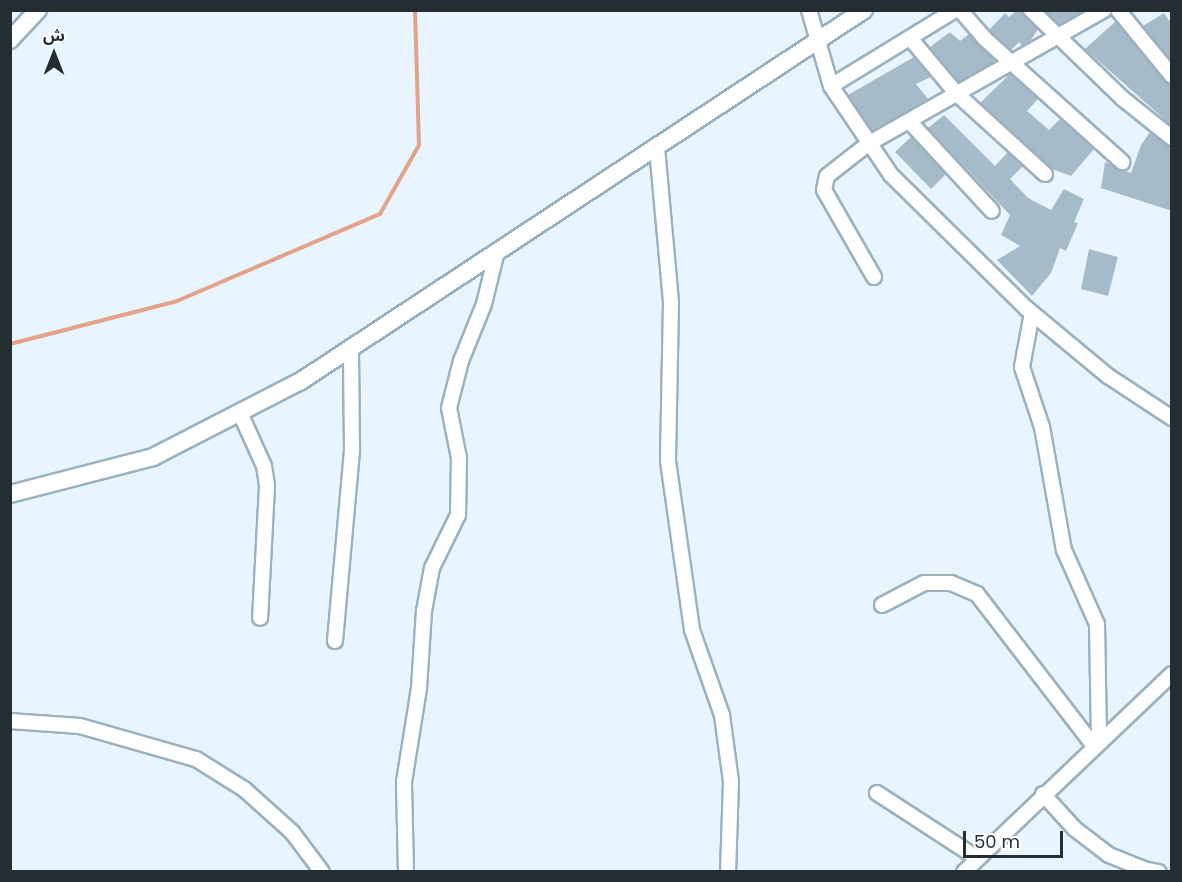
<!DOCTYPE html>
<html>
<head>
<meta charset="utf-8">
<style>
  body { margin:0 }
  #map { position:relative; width:1182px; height:882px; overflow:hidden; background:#e8f5fe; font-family:Poppins,"Noto Sans Arabic",sans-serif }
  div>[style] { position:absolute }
  .stream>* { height:4px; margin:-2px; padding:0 2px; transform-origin:2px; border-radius:2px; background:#e2a38b }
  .building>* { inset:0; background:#a5bbca }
  .roads { filter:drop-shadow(2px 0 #9cb1c0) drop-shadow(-2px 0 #9cb1c0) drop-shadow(0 2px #9cb1c0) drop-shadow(0 -2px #9cb1c0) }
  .minor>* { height:14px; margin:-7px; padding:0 7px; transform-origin:7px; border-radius:7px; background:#fff }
  .tertiary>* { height:16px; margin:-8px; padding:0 8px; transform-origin:8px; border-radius:8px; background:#fff }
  span { translate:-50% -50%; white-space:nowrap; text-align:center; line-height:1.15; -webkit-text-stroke:6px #fff; paint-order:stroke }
  .frame { position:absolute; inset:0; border:12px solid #242d32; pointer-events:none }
  .north { position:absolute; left:24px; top:24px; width:60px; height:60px; -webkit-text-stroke:4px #fff; paint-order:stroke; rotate:0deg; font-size:16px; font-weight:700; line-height:24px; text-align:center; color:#242d32 }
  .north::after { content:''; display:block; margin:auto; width:21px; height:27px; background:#242d32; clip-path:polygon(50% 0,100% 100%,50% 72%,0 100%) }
  .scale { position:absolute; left:963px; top:831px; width:100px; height:27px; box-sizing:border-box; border:3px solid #242d32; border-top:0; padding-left:8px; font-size:18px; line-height:21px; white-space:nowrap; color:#242d32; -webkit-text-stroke:4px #fff; paint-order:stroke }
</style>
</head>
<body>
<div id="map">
  <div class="stream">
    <div style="left:10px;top:344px;width:172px;rotate:-14.4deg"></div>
    <div style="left:177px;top:301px;width:221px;rotate:-23.2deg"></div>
    <div style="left:380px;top:214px;width:79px;rotate:-60.5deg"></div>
    <div style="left:419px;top:145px;width:135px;rotate:-91.7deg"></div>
  </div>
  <div class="building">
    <div style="clip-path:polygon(1017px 10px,1022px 10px,1038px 29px,1031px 40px,1022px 46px,1019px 42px,1011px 50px,989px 30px,1005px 13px,1009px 17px)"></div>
    <div style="clip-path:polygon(1044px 10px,1085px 10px,1059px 25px)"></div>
    <div style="clip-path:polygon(1164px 13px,1172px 24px,1172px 61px,1143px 26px)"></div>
    <div style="clip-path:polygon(1116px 21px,1172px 85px,1172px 126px,1085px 49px)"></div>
    <div style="clip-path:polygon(950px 32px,960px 41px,969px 34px,996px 61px,959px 82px,930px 47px)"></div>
    <div style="clip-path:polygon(914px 57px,931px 77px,916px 84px,928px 99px,872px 131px,848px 95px)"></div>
    <div style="clip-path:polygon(1010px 74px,1038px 99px,1027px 111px,1049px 130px,1060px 119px,1094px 149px,1071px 176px,1052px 169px,980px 103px)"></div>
    <div style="clip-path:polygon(944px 115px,995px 166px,1008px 152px,1023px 166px,1010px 179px,1028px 198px,1051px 210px,1064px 189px,1084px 199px,1074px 222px,1078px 223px,1066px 251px,1060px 248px,1051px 273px,1032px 296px,997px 260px,1020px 246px,1001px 235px,1010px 215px,928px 128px)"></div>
    <div style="clip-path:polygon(1150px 132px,1172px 147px,1172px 211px,1101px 188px,1105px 162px,1131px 173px,1141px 145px)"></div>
    <div style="clip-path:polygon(911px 137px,946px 174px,931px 189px,895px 152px)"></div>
    <div style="clip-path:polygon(1089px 249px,1118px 257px,1108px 296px,1081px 289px)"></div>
  </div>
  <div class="roads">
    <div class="minor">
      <div style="left:809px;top:10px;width:79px;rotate:73.9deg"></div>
      <div style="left:831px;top:86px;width:107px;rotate:56deg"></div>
      <div style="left:891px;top:175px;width:190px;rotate:44.6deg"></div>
      <div style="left:1026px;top:308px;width:107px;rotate:39.7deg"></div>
      <div style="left:1108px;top:376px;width:77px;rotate:33.3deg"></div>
      <div style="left:960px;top:10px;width:37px;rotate:49deg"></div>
      <div style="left:984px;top:38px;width:186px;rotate:41.9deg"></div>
      <div style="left:1031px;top:10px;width:127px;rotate:44deg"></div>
      <div style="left:1122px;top:98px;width:64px;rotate:38.7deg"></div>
      <div style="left:1118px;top:10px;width:85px;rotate:50.7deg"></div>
      <div style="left:910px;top:38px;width:73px;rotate:50deg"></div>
      <div style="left:957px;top:94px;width:119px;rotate:42.3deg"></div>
      <div style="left:831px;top:86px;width:145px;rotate:-31.5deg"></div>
      <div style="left:909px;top:121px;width:122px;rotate:47.3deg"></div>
      <div style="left:657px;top:148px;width:156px;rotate:84.8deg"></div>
      <div style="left:671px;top:303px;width:158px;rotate:91.1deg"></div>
      <div style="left:668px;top:461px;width:171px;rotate:81.9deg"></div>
      <div style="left:692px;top:630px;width:90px;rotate:70.6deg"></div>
      <div style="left:722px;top:715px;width:68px;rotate:82.3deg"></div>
      <div style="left:731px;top:782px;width:90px;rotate:91.9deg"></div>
      <div style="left:874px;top:277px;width:100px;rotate:-119.9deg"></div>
      <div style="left:824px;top:190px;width:14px;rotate:-78deg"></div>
      <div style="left:827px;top:176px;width:52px;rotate:-38deg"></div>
      <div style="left:868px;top:144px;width:271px;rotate:-29.6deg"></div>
      <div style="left:1032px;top:313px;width:55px;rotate:100.5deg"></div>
      <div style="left:1022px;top:367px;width:63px;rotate:71.6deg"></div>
      <div style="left:1042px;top:427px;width:125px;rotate:79.9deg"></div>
      <div style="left:1064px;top:550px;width:81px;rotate:66deg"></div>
      <div style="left:1097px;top:624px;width:117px;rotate:89deg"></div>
      <div style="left:241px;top:415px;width:56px;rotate:65.7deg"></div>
      <div style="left:264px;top:466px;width:20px;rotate:81deg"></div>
      <div style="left:267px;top:486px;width:132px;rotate:93deg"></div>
      <div style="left:882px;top:605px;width:47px;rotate:-27.6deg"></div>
      <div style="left:924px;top:583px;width:27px"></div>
      <div style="left:951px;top:583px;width:28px;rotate:23deg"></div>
      <div style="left:977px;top:594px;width:192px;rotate:52.4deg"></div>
      <div style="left:335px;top:641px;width:193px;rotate:-84.9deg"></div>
      <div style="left:352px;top:449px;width:102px;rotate:-90.6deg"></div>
      <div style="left:10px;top:721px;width:70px;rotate:4.1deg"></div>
      <div style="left:80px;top:726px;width:121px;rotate:15.9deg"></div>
      <div style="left:196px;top:759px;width:57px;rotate:32deg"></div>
      <div style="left:244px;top:789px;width:64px;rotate:41.9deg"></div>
      <div style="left:292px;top:832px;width:50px;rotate:53.1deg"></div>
      <div style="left:877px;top:793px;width:119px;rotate:33deg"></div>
      <div style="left:1043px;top:794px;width:47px;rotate:47.6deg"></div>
      <div style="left:1075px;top:829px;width:43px;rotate:37.4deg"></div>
      <div style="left:1109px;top:855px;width:37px;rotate:22deg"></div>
      <div style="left:1143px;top:869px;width:16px;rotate:11deg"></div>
      <div style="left:406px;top:872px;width:90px;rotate:-91.3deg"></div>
      <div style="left:404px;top:782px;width:95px;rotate:-80.9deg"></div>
      <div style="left:419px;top:688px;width:77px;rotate:-86.3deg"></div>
      <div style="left:424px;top:611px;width:44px;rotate:-79.5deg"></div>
      <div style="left:432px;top:568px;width:59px;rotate:-63.9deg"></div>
      <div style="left:458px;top:515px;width:57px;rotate:-89deg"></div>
      <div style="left:459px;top:458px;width:51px;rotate:-101.3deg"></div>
      <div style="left:449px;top:408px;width:49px;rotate:-75.7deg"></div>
      <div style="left:461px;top:361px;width:61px;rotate:-68deg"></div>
      <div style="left:484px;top:304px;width:55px;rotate:-76.2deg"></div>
      <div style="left:964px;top:872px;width:287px;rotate:-43.6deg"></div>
    </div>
    <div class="tertiary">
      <div style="left:10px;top:40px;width:41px;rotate:-47deg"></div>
      <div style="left:10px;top:494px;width:148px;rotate:-14.5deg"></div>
      <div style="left:153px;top:457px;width:166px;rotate:-27.2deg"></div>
      <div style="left:301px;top:381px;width:674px;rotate:-33.38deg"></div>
    </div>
  </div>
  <div class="frame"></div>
  <div class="north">ش</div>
  <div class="scale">50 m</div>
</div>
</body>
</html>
